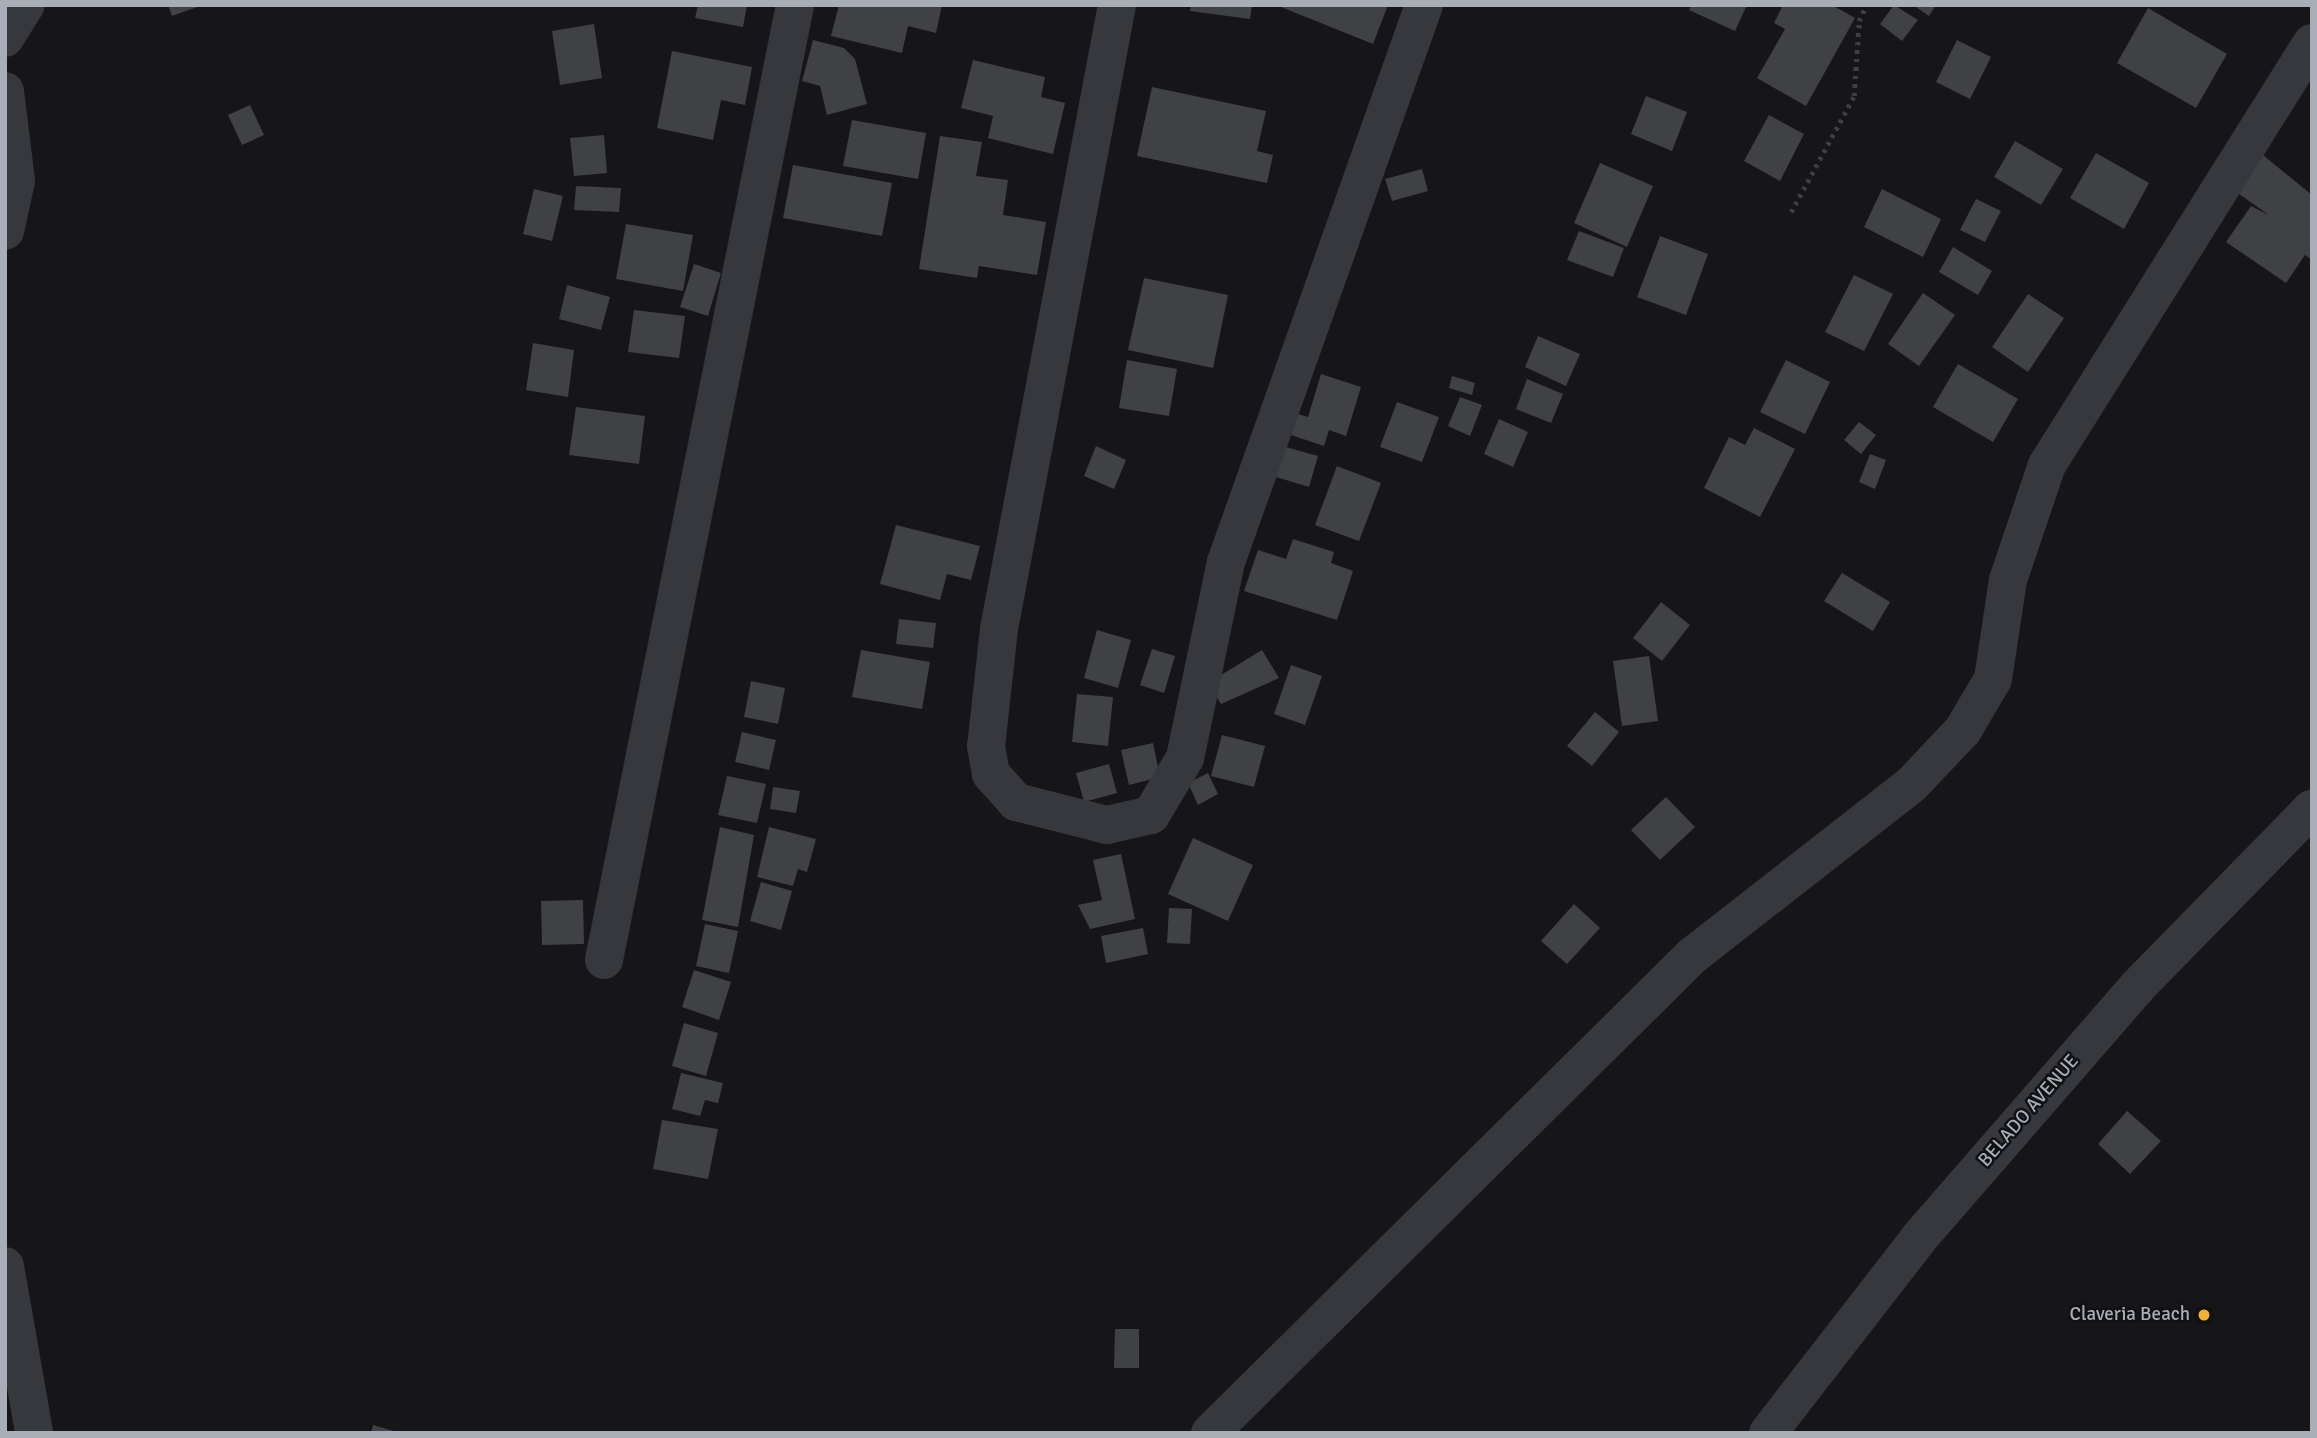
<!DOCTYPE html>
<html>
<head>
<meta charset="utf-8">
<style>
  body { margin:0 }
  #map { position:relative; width:2317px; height:1438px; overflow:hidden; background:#161618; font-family:Signika,sans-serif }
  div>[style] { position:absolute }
  .building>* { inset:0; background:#404145 }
  .path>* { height:4.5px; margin-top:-2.25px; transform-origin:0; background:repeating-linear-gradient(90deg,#3d3f44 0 3.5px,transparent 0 8.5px) }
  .minor>* { height:38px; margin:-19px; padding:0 19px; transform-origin:19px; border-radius:19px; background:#37383d }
  .tertiary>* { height:38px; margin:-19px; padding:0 19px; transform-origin:19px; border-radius:19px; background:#37383d }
  .dots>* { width:19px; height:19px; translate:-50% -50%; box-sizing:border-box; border:4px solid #111113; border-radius:50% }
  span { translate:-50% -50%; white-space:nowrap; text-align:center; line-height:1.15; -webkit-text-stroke:5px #111113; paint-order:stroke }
  .street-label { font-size:19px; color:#a8adb8 }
  .poi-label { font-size:19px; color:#a8adb8 }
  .right { translate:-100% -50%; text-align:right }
  .frame { position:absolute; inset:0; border:7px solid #a8adb8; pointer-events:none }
</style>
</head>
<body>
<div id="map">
  <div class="building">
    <div style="clip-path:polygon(168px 5px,200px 5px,200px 6px,172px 16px)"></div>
    <div style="clip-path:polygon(698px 5px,747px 5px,743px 27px,695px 18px)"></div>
    <div style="clip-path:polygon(839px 5px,942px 5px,936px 33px,908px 26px,902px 53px,831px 36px)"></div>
    <div style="clip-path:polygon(1191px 5px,1252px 5px,1250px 19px,1190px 11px)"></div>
    <div style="clip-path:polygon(1276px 5px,1388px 5px,1373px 44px)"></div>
    <div style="clip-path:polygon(1691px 5px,1747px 5px,1735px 31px,1689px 10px)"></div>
    <div style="clip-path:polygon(1783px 5px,1832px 5px,1855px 18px,1806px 106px,1757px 78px,1785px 29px,1774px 23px)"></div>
    <div style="clip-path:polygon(1894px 5px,1918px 20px,1902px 41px,1880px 24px)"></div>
    <div style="clip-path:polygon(1913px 5px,1936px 5px,1929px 16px)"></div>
    <div style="clip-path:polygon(2148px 8px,2227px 54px,2196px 108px,2117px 63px)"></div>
    <div style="clip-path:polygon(594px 24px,602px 78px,560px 85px,552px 31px)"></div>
    <div style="clip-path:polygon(813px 40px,844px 48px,855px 59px,867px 104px,827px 115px,820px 86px,802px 81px)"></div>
    <div style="clip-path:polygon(1957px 40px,1991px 57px,1970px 99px,1936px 82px)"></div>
    <div style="clip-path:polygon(672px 51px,752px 67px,745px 105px,721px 100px,713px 140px,657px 128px)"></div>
    <div style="clip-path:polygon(973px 60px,1045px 77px,1041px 97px,1065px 103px,1053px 154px,988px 138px,993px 116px,961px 108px)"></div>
    <div style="clip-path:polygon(1152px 87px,1266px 111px,1257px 151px,1273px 155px,1267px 183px,1137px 156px)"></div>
    <div style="clip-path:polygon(1646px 96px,1687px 112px,1672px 151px,1631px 134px)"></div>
    <div style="clip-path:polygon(250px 105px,264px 135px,242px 145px,228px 115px)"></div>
    <div style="clip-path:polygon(1769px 115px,1804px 134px,1780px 181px,1744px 161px)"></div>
    <div style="clip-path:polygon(852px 120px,926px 133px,918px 179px,843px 166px)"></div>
    <div style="clip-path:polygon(604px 135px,607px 173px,574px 176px,570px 138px)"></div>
    <div style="clip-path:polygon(940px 136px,982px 142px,976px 176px,1008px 180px,1003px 215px,1046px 222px,1037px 275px,979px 266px,977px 278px,919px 269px)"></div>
    <div style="clip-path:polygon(2015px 141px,2063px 169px,2041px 205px,1994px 177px)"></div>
    <div style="clip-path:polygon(2258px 151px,2312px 195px,2312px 260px,2305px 255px,2286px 283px,2226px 242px,2251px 206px,2269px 215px,2232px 189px)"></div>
    <div style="clip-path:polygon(2096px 153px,2149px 183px,2124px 229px,2070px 198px)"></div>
    <div style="clip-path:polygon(1600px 163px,1653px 186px,1627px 247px,1574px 223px)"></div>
    <div style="clip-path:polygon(793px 165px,892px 183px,882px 236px,783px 218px)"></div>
    <div style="clip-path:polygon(1422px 169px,1428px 191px,1392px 201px,1385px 179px)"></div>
    <div style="clip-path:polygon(576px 186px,621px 188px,619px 212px,574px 210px)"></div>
    <div style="clip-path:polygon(534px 189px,563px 196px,552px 241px,523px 234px)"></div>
    <div style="clip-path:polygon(1882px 189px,1941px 219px,1923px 257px,1864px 227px)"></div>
    <div style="clip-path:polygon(1976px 199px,2001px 211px,1985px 242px,1960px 230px)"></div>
    <div style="clip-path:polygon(626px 224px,693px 235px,683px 291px,616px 279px)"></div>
    <div style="clip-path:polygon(1579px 231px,1624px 248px,1613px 277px,1567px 260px)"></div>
    <div style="clip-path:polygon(1660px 236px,1708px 254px,1686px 315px,1637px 297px)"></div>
    <div style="clip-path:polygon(1953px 247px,1992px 271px,1978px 295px,1939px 272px)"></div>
    <div style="clip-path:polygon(694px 264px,721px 273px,708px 316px,680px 307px)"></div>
    <div style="clip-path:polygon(1854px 275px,1893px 294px,1864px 351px,1825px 332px)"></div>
    <div style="clip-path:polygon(1144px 278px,1228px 295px,1213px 368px,1128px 350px)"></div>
    <div style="clip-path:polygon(567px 285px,610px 297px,601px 330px,559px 319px)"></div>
    <div style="clip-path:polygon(1923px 293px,1955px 315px,1919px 366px,1888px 344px)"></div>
    <div style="clip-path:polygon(2028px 294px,2064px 318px,2028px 372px,1992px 347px)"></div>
    <div style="clip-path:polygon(634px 310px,685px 316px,679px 358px,628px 352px)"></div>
    <div style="clip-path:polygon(1538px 336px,1580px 354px,1566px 386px,1525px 367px)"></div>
    <div style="clip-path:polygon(533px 343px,574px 350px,568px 397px,526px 390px)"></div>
    <div style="clip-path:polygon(1127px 360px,1177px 369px,1169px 416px,1119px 408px)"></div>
    <div style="clip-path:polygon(1786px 360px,1830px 382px,1805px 434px,1760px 412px)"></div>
    <div style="clip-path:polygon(1958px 364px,2018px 399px,1993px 442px,1933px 407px)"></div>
    <div style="clip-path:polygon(1321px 374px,1361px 387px,1346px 436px,1329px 430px,1324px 446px,1291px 435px,1298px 414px,1308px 417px)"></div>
    <div style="clip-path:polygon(1452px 376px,1475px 383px,1472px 395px,1449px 388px)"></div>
    <div style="clip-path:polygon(1527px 379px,1563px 394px,1551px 423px,1516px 409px)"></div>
    <div style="clip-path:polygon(1460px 397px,1482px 405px,1470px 436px,1448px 426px)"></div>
    <div style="clip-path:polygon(1397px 402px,1439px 417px,1422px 462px,1380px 447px)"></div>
    <div style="clip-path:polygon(576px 407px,645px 416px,639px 464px,569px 455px)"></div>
    <div style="clip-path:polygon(1499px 419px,1528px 432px,1513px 467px,1484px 454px)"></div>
    <div style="clip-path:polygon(1859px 422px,1876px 435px,1861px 454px,1844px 440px)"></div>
    <div style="clip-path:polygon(1754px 428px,1795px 449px,1760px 517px,1704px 488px,1729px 437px,1745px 445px)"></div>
    <div style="clip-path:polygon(1096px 446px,1126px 460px,1114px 489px,1084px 476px)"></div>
    <div style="clip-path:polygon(1282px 446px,1318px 456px,1309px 487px,1273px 476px)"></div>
    <div style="clip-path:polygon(1870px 454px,1886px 460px,1875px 489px,1859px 482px)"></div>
    <div style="clip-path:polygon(1337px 466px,1381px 483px,1359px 541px,1315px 525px)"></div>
    <div style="clip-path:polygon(896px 525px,980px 546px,971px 580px,947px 574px,940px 600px,880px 584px)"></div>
    <div style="clip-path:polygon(1293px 539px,1334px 552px,1331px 563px,1353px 571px,1337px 620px,1244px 591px,1258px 550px,1286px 559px)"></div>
    <div style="clip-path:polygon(1842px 573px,1890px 602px,1873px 631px,1824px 601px)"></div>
    <div style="clip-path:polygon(1661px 602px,1690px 625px,1662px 661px,1633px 638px)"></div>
    <div style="clip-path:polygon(899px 619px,936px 623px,933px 648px,896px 644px)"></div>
    <div style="clip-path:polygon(1097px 630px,1131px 640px,1118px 688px,1084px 678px)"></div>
    <div style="clip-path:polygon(1152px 649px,1175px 656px,1164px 693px,1140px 685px)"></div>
    <div style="clip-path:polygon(861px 650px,930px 662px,922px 709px,852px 697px)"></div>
    <div style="clip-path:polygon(1262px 650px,1279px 678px,1221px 704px,1208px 683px)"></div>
    <div style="clip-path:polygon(1649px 656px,1658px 721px,1622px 726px,1613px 661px)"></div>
    <div style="clip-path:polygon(1291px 665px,1322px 676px,1305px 725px,1274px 714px)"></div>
    <div style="clip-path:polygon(751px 681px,785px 688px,778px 724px,744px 717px)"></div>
    <div style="clip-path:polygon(1077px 694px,1113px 697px,1108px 746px,1072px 742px)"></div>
    <div style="clip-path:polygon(1595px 712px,1619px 732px,1592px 766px,1567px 746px)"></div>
    <div style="clip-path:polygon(742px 732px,776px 740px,769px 770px,735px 762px)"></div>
    <div style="clip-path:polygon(1222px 735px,1265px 746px,1254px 787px,1211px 776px)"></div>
    <div style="clip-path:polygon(1153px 743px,1160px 777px,1129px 785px,1121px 750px)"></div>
    <div style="clip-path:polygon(1109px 764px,1117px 793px,1084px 802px,1076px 773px)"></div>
    <div style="clip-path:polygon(1208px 773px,1218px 794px,1198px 805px,1188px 783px)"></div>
    <div style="clip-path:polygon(727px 776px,766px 784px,757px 823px,718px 815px)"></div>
    <div style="clip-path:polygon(773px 787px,800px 791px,796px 813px,770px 809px)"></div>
    <div style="clip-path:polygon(1666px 797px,1695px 827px,1660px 860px,1631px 830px)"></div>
    <div style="clip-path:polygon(720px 827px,754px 835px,738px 927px,702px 920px)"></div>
    <div style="clip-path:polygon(769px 827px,816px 839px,807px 872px,798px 869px,793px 886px,757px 877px)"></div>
    <div style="clip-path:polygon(1193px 838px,1253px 865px,1228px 921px,1168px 894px)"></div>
    <div style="clip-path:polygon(1121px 854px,1135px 919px,1090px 929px,1078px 905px,1102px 900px,1093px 860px)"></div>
    <div style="clip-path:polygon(761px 882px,792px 891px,781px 930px,750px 921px)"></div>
    <div style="clip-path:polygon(583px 900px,584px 944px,542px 945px,541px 901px)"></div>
    <div style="clip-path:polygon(1574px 904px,1600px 928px,1567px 964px,1541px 941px)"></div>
    <div style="clip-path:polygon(1169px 908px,1192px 909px,1190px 944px,1167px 943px)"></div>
    <div style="clip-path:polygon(705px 924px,738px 931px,729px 973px,696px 966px)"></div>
    <div style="clip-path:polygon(1143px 928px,1148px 954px,1106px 963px,1101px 936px)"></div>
    <div style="clip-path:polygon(694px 970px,731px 982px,719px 1020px,682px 1007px)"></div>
    <div style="clip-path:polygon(684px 1023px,718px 1033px,706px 1076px,672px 1066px)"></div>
    <div style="clip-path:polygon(681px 1073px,723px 1083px,718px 1103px,705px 1100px,700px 1116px,672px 1109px)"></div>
    <div style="clip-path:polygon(2127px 1111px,2161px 1141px,2130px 1174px,2098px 1144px)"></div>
    <div style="clip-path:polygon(662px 1120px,718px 1129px,708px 1179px,653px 1169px)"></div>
    <div style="clip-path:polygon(1115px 1329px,1139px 1329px,1139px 1368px,1114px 1368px)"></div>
    <div style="clip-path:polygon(373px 1425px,397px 1432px,397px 1433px,371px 1433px)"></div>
  </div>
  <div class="path">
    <div style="left:1791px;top:212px;width:132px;rotate:-61.5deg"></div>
    <div style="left:1854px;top:96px;width:75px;rotate:-86.2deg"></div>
    <div style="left:1859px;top:21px;width:17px;rotate:-66deg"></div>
  </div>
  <div class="minor">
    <div style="left:1117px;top:5px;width:635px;rotate:100.71deg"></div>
    <div style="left:999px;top:629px;width:118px;rotate:96.3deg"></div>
    <div style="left:986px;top:746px;width:28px;rotate:80deg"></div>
    <div style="left:991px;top:774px;width:38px;rotate:48deg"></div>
    <div style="left:1016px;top:802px;width:94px;rotate:14.2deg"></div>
    <div style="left:1107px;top:825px;width:45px;rotate:-12.8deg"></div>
    <div style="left:1151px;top:815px;width:66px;rotate:-59.2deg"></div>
    <div style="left:1185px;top:758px;width:200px;rotate:-78.2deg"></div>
    <div style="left:1226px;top:562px;width:591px;rotate:-70.43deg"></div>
    <div style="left:5px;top:91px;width:91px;rotate:83deg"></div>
    <div style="left:16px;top:181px;width:51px;rotate:102.4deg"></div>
    <div style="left:604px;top:960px;width:974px;rotate:-78.69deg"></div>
    <div style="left:5px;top:1266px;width:169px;rotate:80.1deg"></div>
    <div style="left:1210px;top:1433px;width:678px;rotate:-44.7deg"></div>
    <div style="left:1692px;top:956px;width:279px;rotate:-38deg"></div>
    <div style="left:1912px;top:784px;width:74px;rotate:-46.6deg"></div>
    <div style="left:1963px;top:730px;width:59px;rotate:-59.5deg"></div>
    <div style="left:1993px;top:679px;width:100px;rotate:-81.4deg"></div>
    <div style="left:2008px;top:580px;width:121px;rotate:-71.3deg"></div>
    <div style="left:2047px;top:465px;width:498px;rotate:-57.9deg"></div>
  </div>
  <div class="tertiary">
    <div style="left:5px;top:38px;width:39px;rotate:-58deg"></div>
    <div style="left:1768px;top:1433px;width:247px;rotate:-52.2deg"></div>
    <div style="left:1919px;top:1238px;width:332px;rotate:-49deg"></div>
    <div style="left:2137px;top:987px;width:250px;rotate:-45.6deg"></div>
  </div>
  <div class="dots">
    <div style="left:2204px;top:1315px;background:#f2b134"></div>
  </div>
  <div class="street-label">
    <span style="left:2029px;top:1111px;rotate:-49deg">BELADO AVENUE</span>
  </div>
  <div class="poi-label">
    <span class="right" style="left:2190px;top:1315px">Claveria Beach</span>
  </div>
  <div class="frame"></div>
</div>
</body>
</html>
